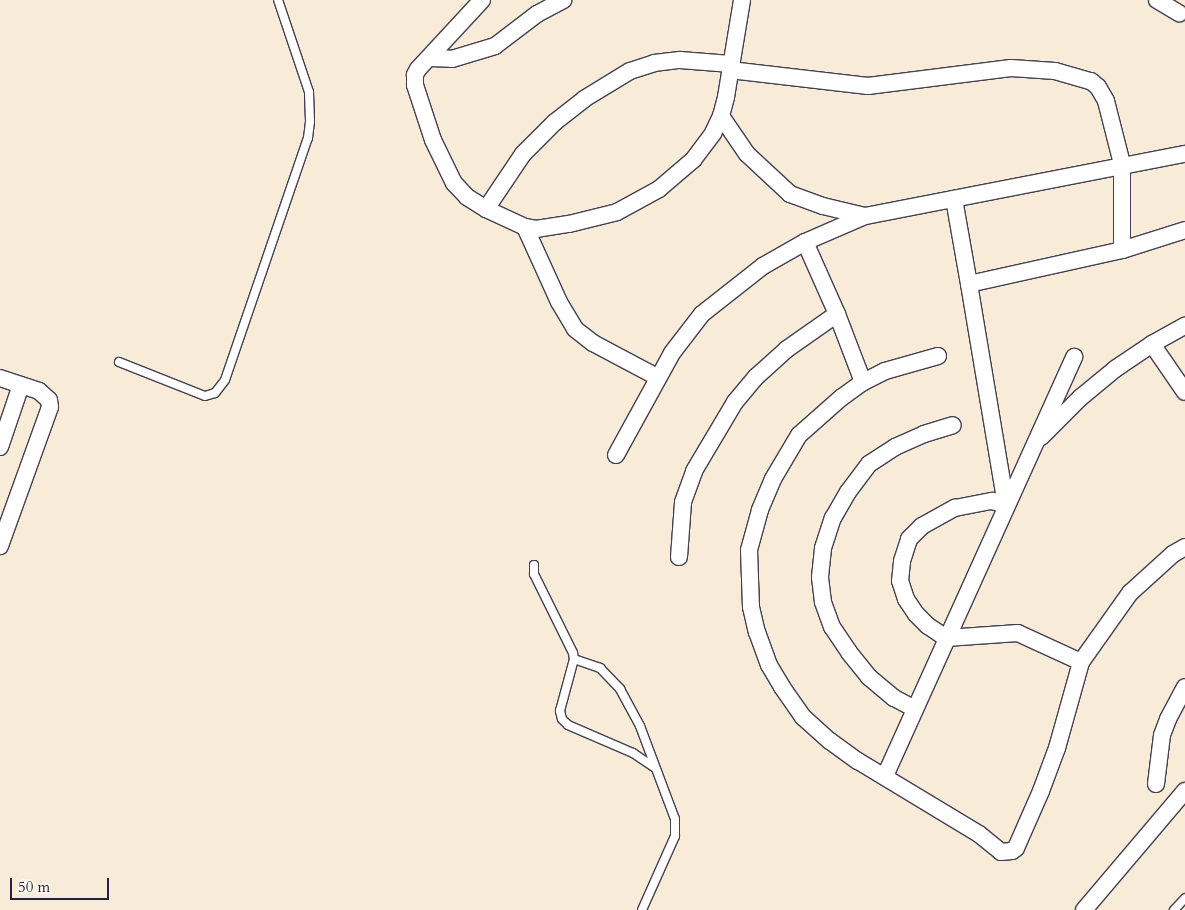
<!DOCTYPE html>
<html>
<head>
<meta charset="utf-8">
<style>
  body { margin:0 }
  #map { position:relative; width:1185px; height:910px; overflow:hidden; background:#f8ebd7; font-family:Cardo,serif }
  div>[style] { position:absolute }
  .roads { filter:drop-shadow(1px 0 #424052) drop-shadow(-1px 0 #424052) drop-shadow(0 1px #424052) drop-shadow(0 -1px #424052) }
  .lane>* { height:8px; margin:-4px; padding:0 4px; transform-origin:4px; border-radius:4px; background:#fff }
  .street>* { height:16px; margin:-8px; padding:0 8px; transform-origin:8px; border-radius:8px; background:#fff }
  span { translate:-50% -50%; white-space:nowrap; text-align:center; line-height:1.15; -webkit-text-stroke:4.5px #fbf7ec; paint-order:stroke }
  .scale { position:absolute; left:10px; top:878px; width:99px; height:22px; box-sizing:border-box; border:2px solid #22223b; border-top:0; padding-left:6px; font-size:15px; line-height:18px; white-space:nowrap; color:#22223b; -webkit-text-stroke:4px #fbf7ec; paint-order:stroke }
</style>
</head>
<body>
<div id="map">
  <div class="roads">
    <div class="lane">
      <div style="left:119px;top:362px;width:92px;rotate:21.6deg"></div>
      <div style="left:205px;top:396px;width:10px;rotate:-17deg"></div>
      <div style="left:215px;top:393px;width:16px;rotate:-52deg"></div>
      <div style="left:225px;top:380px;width:256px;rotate:-71.1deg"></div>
      <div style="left:308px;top:138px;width:17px;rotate:-83deg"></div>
      <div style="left:310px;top:121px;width:29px;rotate:-92deg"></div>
      <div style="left:309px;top:92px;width:97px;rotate:-108.6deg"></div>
      <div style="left:534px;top:565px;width:9px;rotate:90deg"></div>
      <div style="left:534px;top:574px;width:88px;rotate:63.7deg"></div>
      <div style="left:573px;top:653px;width:6px;rotate:81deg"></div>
      <div style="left:574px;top:659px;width:54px;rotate:105.1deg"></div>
      <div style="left:560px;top:711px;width:8px;rotate:76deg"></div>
      <div style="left:562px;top:719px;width:8px;rotate:45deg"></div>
      <div style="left:568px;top:725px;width:71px;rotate:23.3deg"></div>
      <div style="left:633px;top:753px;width:25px;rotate:34deg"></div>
      <div style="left:574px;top:659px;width:28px;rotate:19deg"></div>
      <div style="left:600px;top:668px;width:29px;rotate:46deg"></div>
      <div style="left:620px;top:689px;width:42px;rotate:61.6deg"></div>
      <div style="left:640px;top:726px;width:99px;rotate:69.4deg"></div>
      <div style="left:675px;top:819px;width:17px;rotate:90deg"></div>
      <div style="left:675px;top:836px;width:81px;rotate:114deg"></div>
      <div style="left:1174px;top:910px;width:16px;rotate:-47deg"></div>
    </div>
    <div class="street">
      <div style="left:482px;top:0;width:94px;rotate:132.8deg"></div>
      <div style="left:418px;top:69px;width:7px;rotate:117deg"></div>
      <div style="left:415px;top:75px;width:10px;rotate:90deg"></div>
      <div style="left:415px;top:85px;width:58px;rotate:71.9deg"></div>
      <div style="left:433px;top:140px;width:48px;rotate:64deg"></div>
      <div style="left:454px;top:183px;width:19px;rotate:47deg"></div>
      <div style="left:467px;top:197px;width:22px;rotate:32deg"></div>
      <div style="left:486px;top:209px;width:43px;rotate:24.8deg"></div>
      <div style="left:525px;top:227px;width:11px;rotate:10deg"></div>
      <div style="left:536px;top:229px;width:33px;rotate:-9deg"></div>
      <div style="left:569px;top:224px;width:49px;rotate:-14deg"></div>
      <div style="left:617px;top:212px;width:48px;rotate:-28.7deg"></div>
      <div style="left:659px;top:189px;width:45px;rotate:-40.5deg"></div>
      <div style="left:693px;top:160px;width:34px;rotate:-53deg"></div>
      <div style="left:713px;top:133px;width:19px;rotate:-65deg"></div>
      <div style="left:721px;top:116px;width:20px;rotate:-75deg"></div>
      <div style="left:726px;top:97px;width:98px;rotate:-80.6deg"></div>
      <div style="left:1157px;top:0;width:26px;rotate:31deg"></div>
      <div style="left:429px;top:58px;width:23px;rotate:2deg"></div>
      <div style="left:452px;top:59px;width:45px;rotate:-16.8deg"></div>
      <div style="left:495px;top:46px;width:53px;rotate:-37.3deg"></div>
      <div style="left:537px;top:14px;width:30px;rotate:-28deg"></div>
      <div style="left:730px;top:70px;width:139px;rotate:6.6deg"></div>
      <div style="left:868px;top:86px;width:144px;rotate:-7.2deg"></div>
      <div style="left:1011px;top:68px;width:44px;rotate:3.9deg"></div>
      <div style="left:1055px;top:71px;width:37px;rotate:16deg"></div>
      <div style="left:1091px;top:81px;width:9px;rotate:41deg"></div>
      <div style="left:1098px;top:87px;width:16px;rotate:60deg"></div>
      <div style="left:1106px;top:101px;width:65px;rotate:75.7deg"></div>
      <div style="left:1122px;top:164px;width:86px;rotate:90deg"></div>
      <div style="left:721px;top:116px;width:46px;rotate:55.6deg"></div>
      <div style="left:747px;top:154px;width:59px;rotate:42.9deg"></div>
      <div style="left:790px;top:194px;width:35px;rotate:20deg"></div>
      <div style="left:823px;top:206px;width:43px;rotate:13.4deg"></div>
      <div style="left:954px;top:199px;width:86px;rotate:80deg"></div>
      <div style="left:486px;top:209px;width:66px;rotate:-56.1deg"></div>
      <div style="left:523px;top:154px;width:45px;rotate:-45deg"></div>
      <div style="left:555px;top:122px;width:37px;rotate:-38deg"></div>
      <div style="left:584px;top:99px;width:54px;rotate:-31.3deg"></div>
      <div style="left:630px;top:71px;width:25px;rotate:-18deg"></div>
      <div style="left:654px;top:63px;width:26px;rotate:-7deg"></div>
      <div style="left:680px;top:60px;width:51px;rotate:4.5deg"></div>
      <div style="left:525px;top:227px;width:82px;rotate:65.6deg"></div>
      <div style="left:559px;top:302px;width:31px;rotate:59deg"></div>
      <div style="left:575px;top:329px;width:23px;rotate:38deg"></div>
      <div style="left:593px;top:343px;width:72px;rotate:28deg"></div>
      <div style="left:805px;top:242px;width:79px;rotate:66deg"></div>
      <div style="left:837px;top:314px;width:73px;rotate:69.1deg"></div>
      <div style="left:1152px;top:344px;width:58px;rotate:55.5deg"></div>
      <div style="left:938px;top:356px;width:55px;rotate:164.2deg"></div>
      <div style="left:885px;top:371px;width:25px;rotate:153deg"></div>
      <div style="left:863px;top:382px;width:26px;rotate:144deg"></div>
      <div style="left:842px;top:397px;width:57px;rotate:138.5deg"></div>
      <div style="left:799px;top:435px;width:51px;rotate:120.6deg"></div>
      <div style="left:773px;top:479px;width:34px;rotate:113deg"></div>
      <div style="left:760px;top:510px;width:41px;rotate:105.4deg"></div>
      <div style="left:749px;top:550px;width:57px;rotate:88deg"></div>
      <div style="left:751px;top:607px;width:26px;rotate:77deg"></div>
      <div style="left:757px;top:632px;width:35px;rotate:70deg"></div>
      <div style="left:769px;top:665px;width:26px;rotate:59deg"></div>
      <div style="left:782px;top:687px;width:37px;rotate:55deg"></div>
      <div style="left:803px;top:717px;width:36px;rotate:42deg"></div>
      <div style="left:830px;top:741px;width:34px;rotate:36deg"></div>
      <div style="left:858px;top:761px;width:141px;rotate:31.1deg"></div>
      <div style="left:979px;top:834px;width:28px;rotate:39deg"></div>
      <div style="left:1001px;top:852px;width:11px;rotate:-5deg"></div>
      <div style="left:1012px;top:851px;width:5px;rotate:-37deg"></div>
      <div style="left:1016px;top:848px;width:62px;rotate:-66.3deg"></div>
      <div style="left:1041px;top:791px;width:46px;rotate:-69.6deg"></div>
      <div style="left:1057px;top:748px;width:89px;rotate:-74.4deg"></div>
      <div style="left:1081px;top:662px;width:85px;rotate:-54.6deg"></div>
      <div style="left:1130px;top:593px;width:58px;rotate:-42.2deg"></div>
      <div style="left:1173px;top:554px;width:14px;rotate:-30deg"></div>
      <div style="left:0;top:378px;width:41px;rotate:18.4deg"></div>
      <div style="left:39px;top:391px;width:13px;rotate:42deg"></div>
      <div style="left:49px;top:400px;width:7px;rotate:82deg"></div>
      <div style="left:50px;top:407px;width:148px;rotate:109.8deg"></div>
      <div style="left:1041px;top:437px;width:55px;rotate:-45deg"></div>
      <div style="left:1080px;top:398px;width:45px;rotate:-39.6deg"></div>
      <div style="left:1115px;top:369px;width:45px;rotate:-34deg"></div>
      <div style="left:1152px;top:344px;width:38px;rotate:-29deg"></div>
      <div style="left:0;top:447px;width:65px;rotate:-71.3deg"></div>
      <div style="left:616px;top:455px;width:116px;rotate:-61.2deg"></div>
      <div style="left:672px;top:353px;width:49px;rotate:-52.4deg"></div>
      <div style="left:702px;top:314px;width:78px;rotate:-38.2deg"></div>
      <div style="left:763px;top:266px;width:48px;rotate:-29.7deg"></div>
      <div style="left:805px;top:242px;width:65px;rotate:-23.4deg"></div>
      <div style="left:865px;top:216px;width:326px;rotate:-11deg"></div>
      <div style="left:679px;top:557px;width:55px;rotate:-85.8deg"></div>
      <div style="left:683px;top:502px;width:33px;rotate:-70deg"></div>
      <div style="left:694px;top:471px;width:80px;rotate:-59.3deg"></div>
      <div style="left:735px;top:402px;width:33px;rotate:-50deg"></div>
      <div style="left:756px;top:377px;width:42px;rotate:-42.1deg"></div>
      <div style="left:787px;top:349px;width:61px;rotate:-35deg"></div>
      <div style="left:1081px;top:662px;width:69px;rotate:-155.3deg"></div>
      <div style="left:1018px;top:633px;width:72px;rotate:176deg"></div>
      <div style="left:946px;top:638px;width:22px;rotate:-146deg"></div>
      <div style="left:928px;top:626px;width:17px;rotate:-135deg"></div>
      <div style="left:916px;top:614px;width:18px;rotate:-124deg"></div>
      <div style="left:906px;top:599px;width:19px;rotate:-108deg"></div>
      <div style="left:900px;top:581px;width:20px;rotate:-84deg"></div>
      <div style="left:902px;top:561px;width:23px;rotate:-72deg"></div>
      <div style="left:909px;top:539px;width:18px;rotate:-45deg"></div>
      <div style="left:922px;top:526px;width:38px;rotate:-29deg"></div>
      <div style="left:955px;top:508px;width:38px;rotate:-11deg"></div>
      <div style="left:992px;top:501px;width:15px;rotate:16deg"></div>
      <div style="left:1006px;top:505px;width:224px;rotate:-99.5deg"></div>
      <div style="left:969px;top:284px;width:157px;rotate:-12.5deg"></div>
      <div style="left:1122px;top:250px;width:66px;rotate:-17.6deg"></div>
      <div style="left:915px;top:709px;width:24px;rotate:-152deg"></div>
      <div style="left:894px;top:698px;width:33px;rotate:-140deg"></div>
      <div style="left:869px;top:677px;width:32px;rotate:-129deg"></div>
      <div style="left:849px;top:652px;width:30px;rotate:-124deg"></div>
      <div style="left:832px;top:627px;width:27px;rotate:-110deg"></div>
      <div style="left:823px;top:602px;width:25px;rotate:-97deg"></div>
      <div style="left:820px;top:577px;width:29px;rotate:-84deg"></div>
      <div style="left:823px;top:548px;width:32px;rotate:-72deg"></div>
      <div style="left:833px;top:518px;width:30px;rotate:-60deg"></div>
      <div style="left:848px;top:492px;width:35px;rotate:-53deg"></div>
      <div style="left:869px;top:464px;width:31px;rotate:-33deg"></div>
      <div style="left:895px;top:447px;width:32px;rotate:-24deg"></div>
      <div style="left:924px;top:434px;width:30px;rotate:-17deg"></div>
      <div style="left:885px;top:776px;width:460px;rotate:-65.7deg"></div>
      <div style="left:1156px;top:784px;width:49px;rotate:-83deg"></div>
      <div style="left:1162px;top:735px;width:17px;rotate:-69deg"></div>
      <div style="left:1168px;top:719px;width:36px;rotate:-62deg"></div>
      <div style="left:1084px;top:910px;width:156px;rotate:-49.7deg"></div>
    </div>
  </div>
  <div class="scale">50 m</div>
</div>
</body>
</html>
